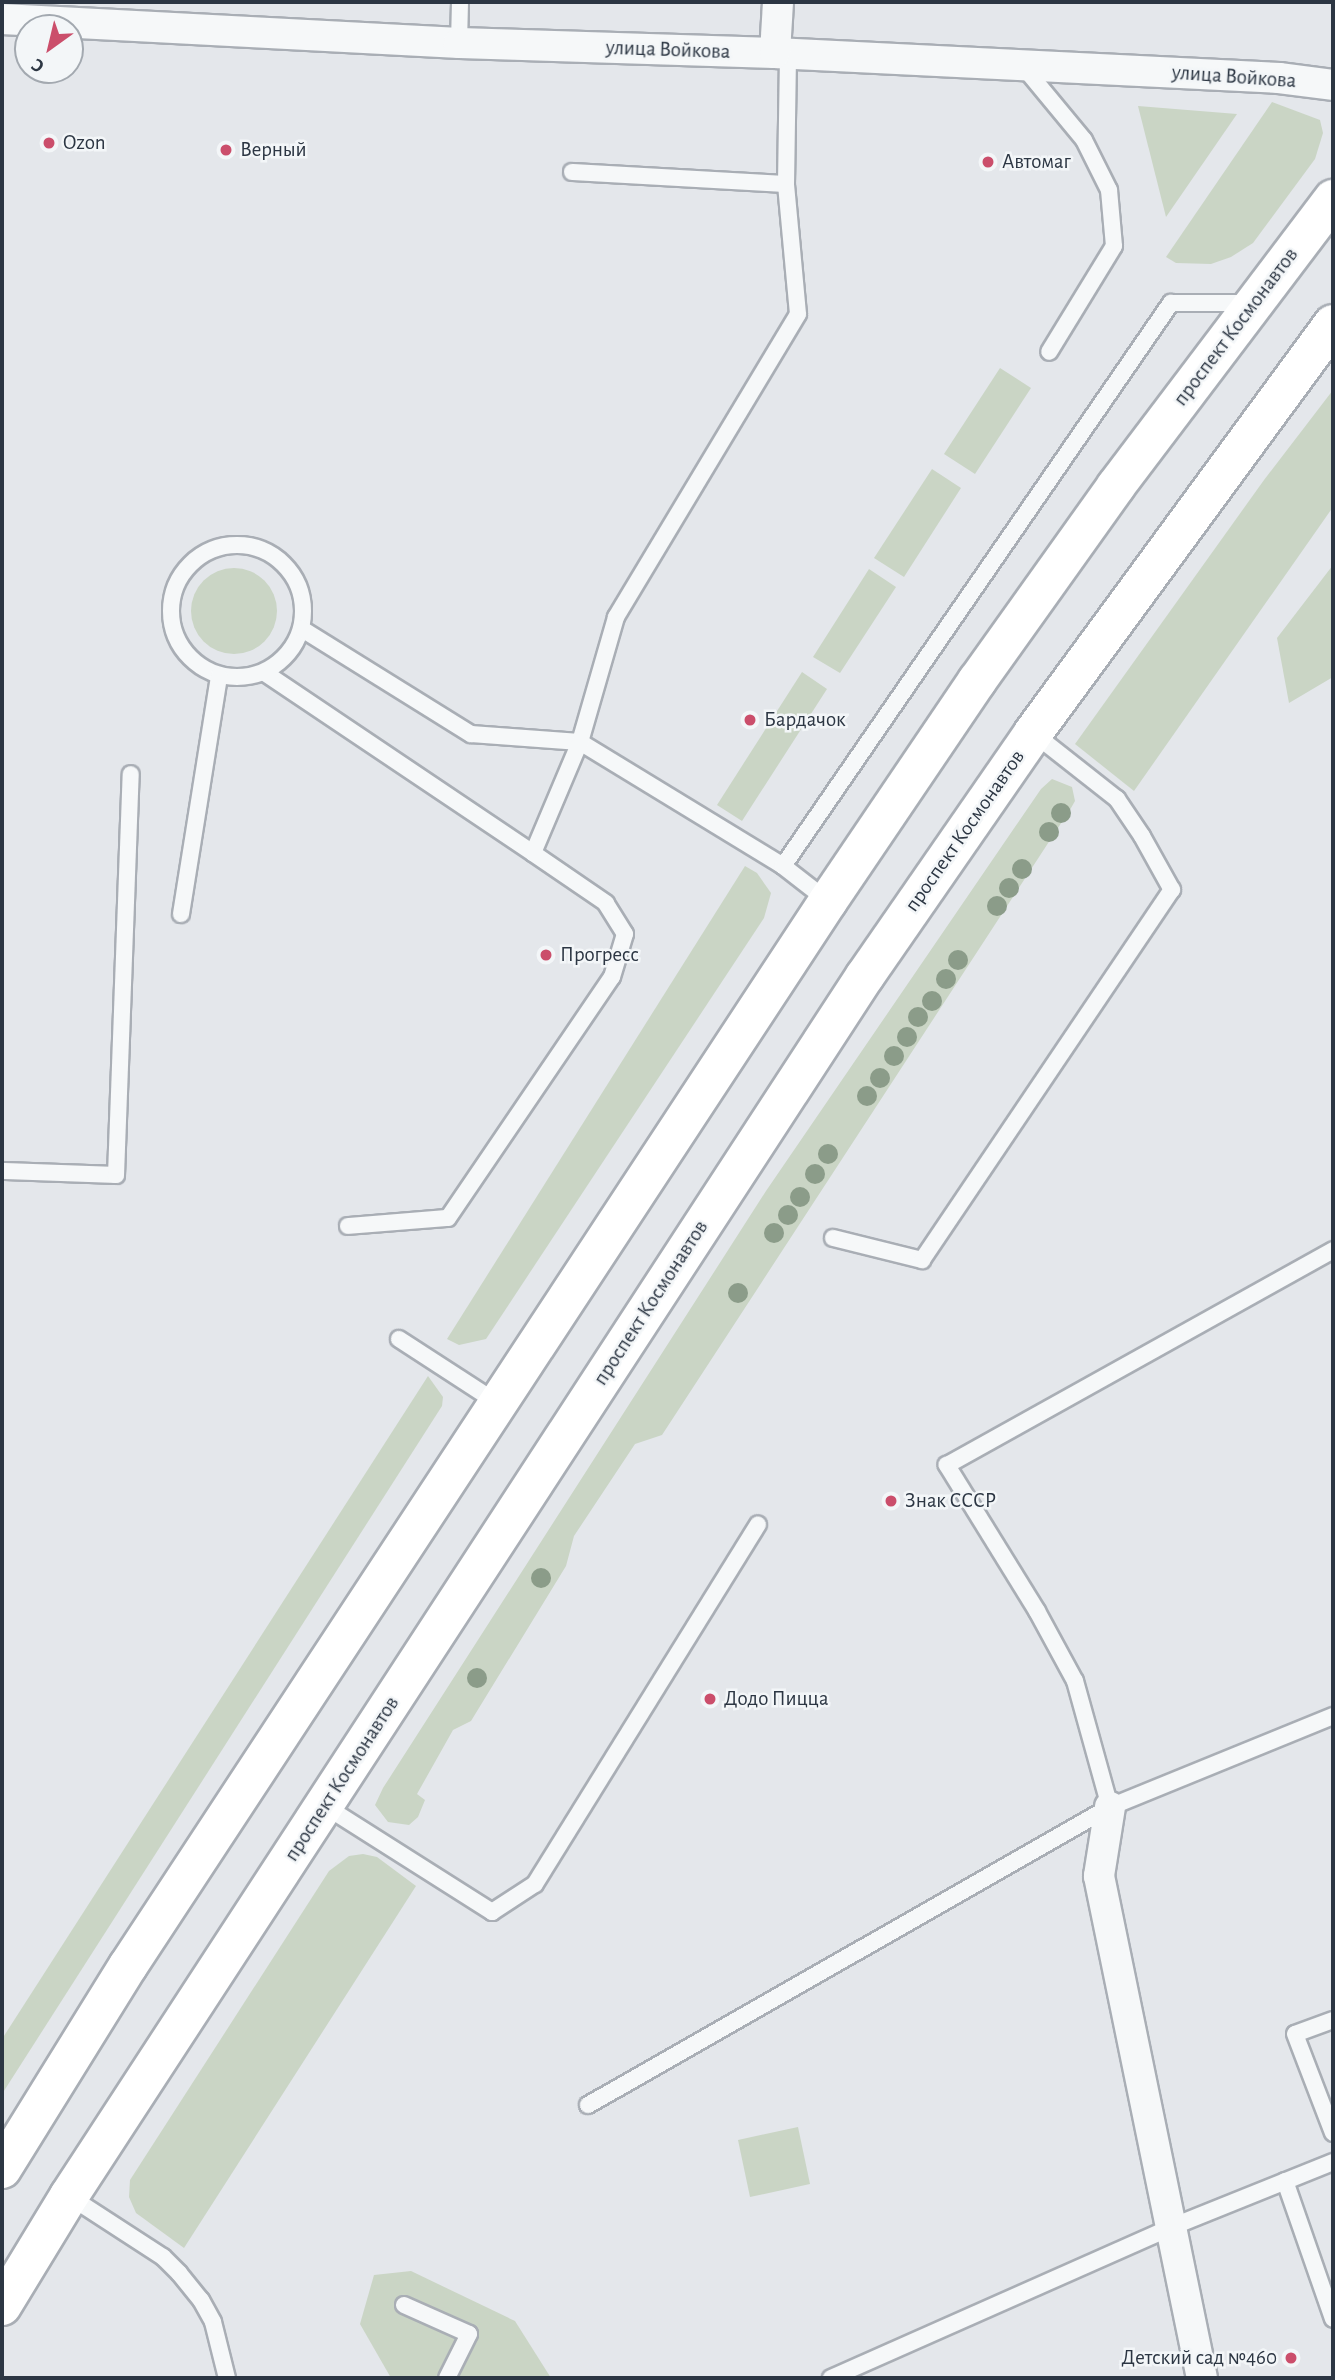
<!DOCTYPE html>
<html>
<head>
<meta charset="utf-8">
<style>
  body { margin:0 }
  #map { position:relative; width:1335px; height:2380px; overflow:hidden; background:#e4e7eb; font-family:"Alegreya Sans",sans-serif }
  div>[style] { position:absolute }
  .green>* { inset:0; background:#cad5c5 }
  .round { border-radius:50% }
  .roads { filter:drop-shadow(2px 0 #a9aeb5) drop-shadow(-2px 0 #a9aeb5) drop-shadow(0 2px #a9aeb5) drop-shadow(0 -2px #a9aeb5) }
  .lane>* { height:16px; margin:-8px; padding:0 8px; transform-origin:8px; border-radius:8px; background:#f6f8f9 }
  .lane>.ring { margin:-8px; padding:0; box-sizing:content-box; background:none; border:16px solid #f6f8f9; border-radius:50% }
  .street>* { height:30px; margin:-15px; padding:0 15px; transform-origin:15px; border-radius:15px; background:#f6f8f9 }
  .primary>* { height:38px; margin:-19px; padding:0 19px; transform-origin:19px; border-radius:19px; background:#fff }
  .trees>* { width:20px; height:20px; margin:-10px; border-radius:50%; background:#8b9c89 }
  .dots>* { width:19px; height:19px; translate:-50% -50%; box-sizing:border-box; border:4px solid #f3f6f8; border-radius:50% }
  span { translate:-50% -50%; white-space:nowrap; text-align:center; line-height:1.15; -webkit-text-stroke:5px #f3f6f8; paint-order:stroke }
  .street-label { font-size:21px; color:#2c3643 }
  .poi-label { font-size:21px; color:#2c3643 }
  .left { translate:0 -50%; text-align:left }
  .right { translate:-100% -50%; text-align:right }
  .frame { position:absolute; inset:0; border:4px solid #2c3643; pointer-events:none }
  .north { position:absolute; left:14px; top:14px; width:70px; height:70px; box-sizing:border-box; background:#f3f6f8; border:2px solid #a3a9b0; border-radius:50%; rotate:214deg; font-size:19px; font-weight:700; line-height:28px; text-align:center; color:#2c3643 }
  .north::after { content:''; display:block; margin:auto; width:24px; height:32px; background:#cb4e6b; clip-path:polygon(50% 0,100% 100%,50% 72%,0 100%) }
</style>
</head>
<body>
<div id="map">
  <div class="green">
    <div style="clip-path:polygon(1272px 102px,1320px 120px,1323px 133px,1315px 159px,1253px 243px,1231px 257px,1211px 264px,1176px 263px,1166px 257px)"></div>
    <div style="clip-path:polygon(1138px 106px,1237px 114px,1166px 217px)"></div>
    <div style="clip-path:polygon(1000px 368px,1031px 388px,975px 474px,944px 454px)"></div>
    <div style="clip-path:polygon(1333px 390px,1333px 507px,1134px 791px,1075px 744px,1264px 480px)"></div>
    <div style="clip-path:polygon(932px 469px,961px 488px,904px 577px,874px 558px)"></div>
    <div style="clip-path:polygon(1333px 565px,1333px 677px,1289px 703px,1277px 638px)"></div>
    <div class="round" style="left:191px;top:568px;width:86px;height:86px"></div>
    <div style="clip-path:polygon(869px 569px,896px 587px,840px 673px,813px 657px)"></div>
    <div style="clip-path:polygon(802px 672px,827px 689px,742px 821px,717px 805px)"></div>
    <div style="clip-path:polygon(1052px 779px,1072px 787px,1075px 801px,1071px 808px,662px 1435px,635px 1444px,574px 1536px,566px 1566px,471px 1721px,453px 1730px,417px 1794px,425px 1800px,418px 1817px,409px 1825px,388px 1822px,375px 1805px,383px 1788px,766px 1191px,1041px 789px)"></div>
    <div style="clip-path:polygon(745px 866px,757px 873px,771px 893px,764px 918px,486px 1339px,459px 1345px,447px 1339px)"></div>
    <div style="clip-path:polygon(428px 1376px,443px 1397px,442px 1406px,2px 2094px,2px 2039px)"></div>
    <div style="clip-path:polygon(363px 1854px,377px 1857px,416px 1886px,184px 2248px,136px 2213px,129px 2197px,130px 2180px,329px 1871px,349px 1856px)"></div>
    <div style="clip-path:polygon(798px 2127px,810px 2184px,750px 2197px,738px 2140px)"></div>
    <div style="clip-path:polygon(411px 2271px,515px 2321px,551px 2378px,391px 2378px,360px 2324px,374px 2275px)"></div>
  </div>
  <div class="roads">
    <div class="lane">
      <div style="left:459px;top:43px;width:41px;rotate:-88.6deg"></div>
      <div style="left:1022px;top:65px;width:97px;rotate:50.4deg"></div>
      <div style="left:1084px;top:140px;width:56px;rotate:63.4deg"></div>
      <div style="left:1109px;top:190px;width:56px;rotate:84.9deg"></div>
      <div style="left:1114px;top:246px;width:124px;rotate:121.5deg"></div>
      <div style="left:572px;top:172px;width:214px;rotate:3.2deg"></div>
      <div class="ring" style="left:171px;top:545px;width:116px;height:116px"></div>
      <div style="left:302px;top:629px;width:199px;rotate:31.9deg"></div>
      <div style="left:471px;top:734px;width:109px;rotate:4.2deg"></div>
      <div style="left:580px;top:742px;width:238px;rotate:31.4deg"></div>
      <div style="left:783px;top:866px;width:57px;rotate:37.9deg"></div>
      <div style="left:265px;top:673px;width:323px;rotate:33.9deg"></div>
      <div style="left:783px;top:866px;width:684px;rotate:-55.43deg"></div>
      <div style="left:1171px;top:303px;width:81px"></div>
      <div style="left:181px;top:914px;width:241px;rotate:-80.9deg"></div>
      <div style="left:2px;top:1171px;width:114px;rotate:2deg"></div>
      <div style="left:116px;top:1175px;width:401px;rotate:-87.9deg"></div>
      <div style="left:348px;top:1226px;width:100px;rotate:-4.6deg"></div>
      <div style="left:448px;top:1218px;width:292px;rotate:-55.8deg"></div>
      <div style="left:612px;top:977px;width:45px;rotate:-73.2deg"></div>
      <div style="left:625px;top:934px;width:36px;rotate:-122deg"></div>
      <div style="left:606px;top:903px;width:88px;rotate:-145.6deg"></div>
      <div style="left:533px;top:853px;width:121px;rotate:-67.1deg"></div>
      <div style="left:580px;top:742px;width:130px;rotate:-73.9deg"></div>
      <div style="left:616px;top:617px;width:353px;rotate:-59deg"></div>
      <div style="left:798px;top:314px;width:131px;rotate:-95.3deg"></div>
      <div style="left:786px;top:184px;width:130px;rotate:-89.1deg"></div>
      <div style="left:833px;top:1238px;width:92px;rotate:13.9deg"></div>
      <div style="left:922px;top:1260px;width:447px;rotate:-56deg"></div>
      <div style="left:1172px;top:890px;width:62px;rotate:-119.1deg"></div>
      <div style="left:1142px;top:836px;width:45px;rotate:-124deg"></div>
      <div style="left:1117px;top:799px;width:107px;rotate:-141.8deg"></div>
      <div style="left:399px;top:1339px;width:116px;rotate:33deg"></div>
      <div style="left:325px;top:1806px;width:198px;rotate:32.4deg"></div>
      <div style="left:492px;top:1912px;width:51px;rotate:-33.1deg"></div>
      <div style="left:535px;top:1884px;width:423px;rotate:-58.2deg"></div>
      <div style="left:1110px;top:1807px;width:131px;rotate:-105.5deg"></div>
      <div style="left:1075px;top:1681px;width:80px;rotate:-118.5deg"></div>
      <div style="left:1037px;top:1611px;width:172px;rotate:-121.7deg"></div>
      <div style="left:947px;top:1465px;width:442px;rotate:-29.1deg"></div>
      <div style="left:1333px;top:2020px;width:40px;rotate:159.8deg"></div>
      <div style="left:1295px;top:2034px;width:106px;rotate:69deg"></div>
      <div style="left:588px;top:2105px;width:601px;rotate:-29.72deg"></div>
      <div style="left:1110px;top:1807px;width:241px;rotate:-22.2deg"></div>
      <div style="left:1285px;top:2181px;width:146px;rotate:70.8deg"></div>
      <div style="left:69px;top:2196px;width:112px;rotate:33deg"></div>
      <div style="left:163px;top:2257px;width:23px;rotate:45deg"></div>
      <div style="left:179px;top:2273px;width:35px;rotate:51deg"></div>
      <div style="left:201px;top:2300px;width:25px;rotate:61deg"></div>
      <div style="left:213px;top:2322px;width:58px;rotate:76deg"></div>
      <div style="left:404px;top:2305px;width:71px;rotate:24deg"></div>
      <div style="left:469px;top:2334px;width:49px;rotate:116.6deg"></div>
      <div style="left:831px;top:2378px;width:370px;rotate:-23.9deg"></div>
      <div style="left:1169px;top:2228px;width:177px;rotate:-21.9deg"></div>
    </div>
    <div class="street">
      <div style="left:2px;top:19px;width:458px;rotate:3deg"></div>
      <div style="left:459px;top:43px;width:316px;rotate:1.8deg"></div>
      <div style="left:775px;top:53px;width:505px;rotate:2.84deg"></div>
      <div style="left:1279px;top:78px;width:54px;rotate:7.4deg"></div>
      <div style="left:775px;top:53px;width:51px;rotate:-86.6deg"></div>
      <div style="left:1110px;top:1807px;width:70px;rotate:99.1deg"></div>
      <div style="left:1099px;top:1876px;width:512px;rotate:78.41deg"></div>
    </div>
    <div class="primary">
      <div style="left:2px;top:2169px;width:239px;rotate:-58.2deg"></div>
      <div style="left:128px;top:1966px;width:1274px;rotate:-56.68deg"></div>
      <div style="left:828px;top:901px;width:266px;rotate:-55.9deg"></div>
      <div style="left:977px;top:681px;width:239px;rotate:-54.5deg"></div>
      <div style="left:1116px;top:486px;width:360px;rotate:-52.9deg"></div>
      <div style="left:2px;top:2306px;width:129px;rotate:-58.7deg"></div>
      <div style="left:69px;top:2196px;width:1457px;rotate:-56.88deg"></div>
      <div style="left:865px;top:976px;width:295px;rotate:-55.3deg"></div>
      <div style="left:1033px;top:733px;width:507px;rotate:-53.74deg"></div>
    </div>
  </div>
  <div class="trees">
    <div style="left:1061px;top:813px"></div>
    <div style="left:1049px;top:832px"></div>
    <div style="left:1022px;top:869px"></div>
    <div style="left:1009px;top:888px"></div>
    <div style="left:997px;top:906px"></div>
    <div style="left:958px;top:960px"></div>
    <div style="left:946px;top:979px"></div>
    <div style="left:932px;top:1001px"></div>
    <div style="left:918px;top:1017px"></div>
    <div style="left:907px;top:1037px"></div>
    <div style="left:894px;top:1056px"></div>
    <div style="left:880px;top:1078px"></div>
    <div style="left:867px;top:1096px"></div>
    <div style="left:828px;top:1154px"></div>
    <div style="left:815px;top:1174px"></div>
    <div style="left:800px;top:1197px"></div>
    <div style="left:788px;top:1215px"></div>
    <div style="left:774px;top:1233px"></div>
    <div style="left:738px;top:1293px"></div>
    <div style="left:541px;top:1578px"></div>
    <div style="left:477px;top:1678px"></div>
  </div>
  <div class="dots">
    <div style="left:49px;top:143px;background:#cb4e6b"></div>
    <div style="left:226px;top:150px;background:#cb4e6b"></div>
    <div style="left:988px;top:162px;background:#cb4e6b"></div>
    <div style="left:750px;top:720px;background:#cb4e6b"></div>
    <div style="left:546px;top:955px;background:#cb4e6b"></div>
    <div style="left:891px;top:1501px;background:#cb4e6b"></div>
    <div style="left:710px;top:1699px;background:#cb4e6b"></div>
    <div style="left:1291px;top:2358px;background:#cb4e6b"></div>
  </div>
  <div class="street-label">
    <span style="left:668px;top:50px;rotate:2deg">улица Войкова</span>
    <span style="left:1234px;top:77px;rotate:4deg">улица Войкова</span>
    <span style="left:1236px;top:327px;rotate:-53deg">проспект Космонавтов</span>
    <span style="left:965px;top:831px;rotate:-55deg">проспект Космонавтов</span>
    <span style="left:651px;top:1303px;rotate:-57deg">проспект Космонавтов</span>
    <span style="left:342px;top:1779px;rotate:-57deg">проспект Космонавтов</span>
  </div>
  <div class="poi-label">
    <span class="left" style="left:63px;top:143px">Ozon</span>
    <span class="left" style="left:240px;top:150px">Верный</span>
    <span class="left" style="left:1002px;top:162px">Автомаг</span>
    <span class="left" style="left:764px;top:720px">Бардачок</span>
    <span class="left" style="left:560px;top:955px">Прогресс</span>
    <span class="left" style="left:905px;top:1501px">Знак СССР</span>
    <span class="left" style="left:724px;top:1699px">Додо Пицца</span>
    <span class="right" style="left:1277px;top:2358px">Детский сад №460</span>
  </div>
  <div class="frame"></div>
  <div class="north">С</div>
</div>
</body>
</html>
